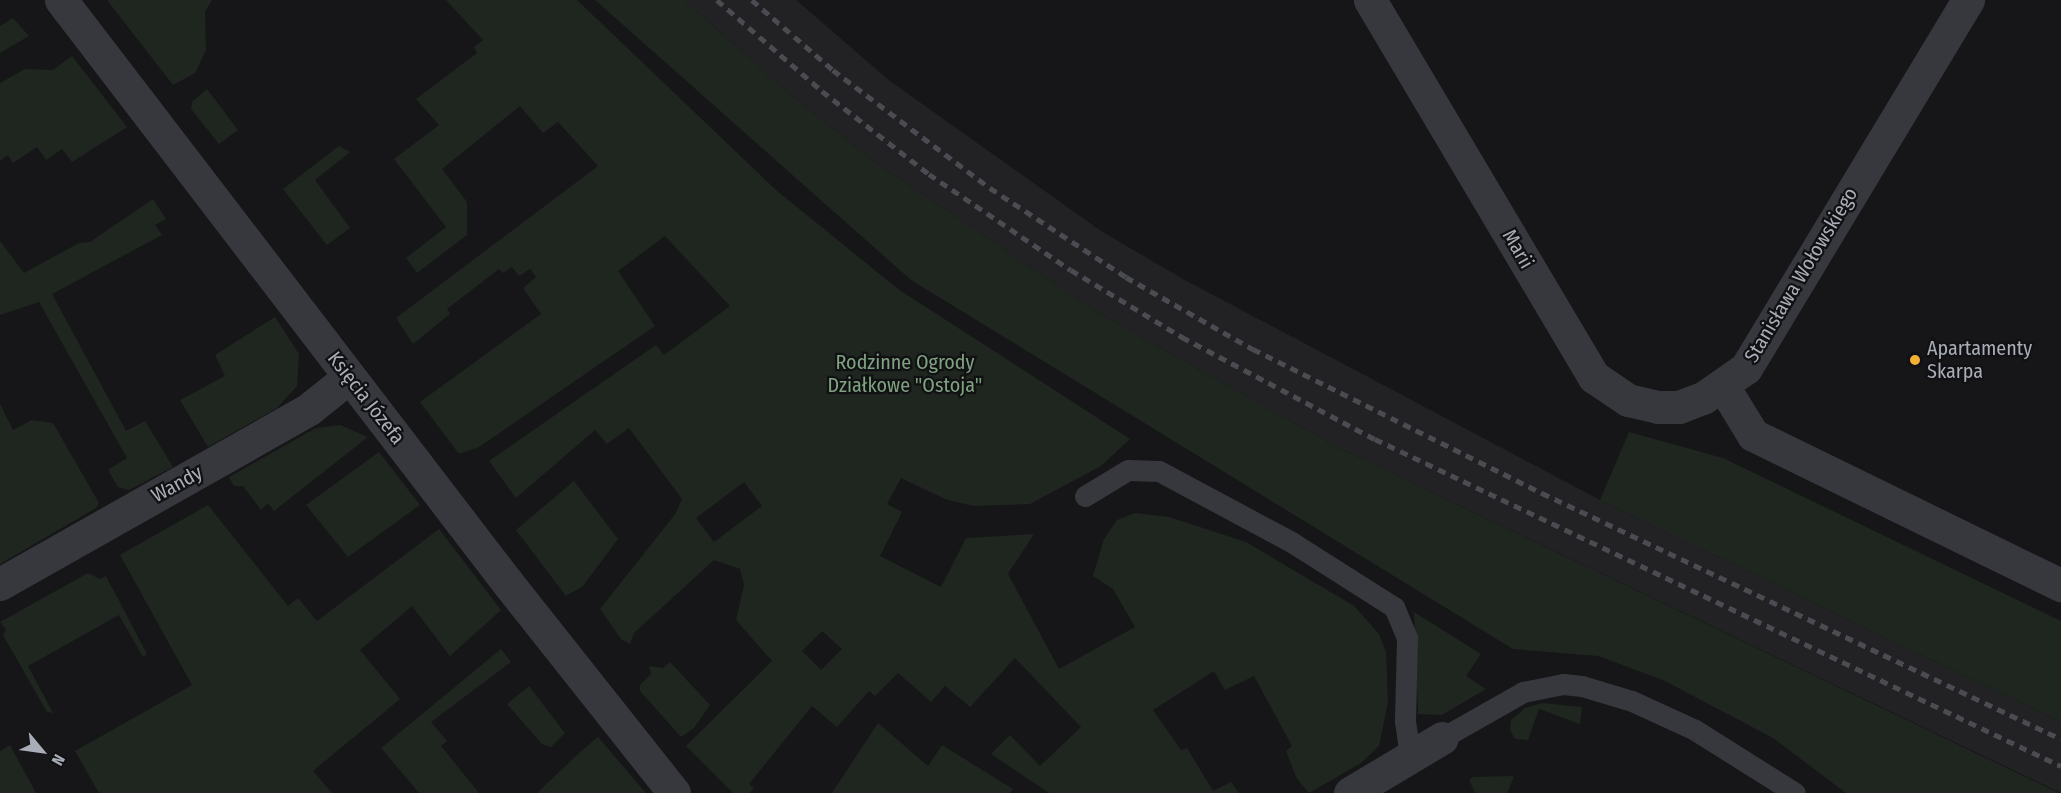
<!DOCTYPE html>
<html>
<head>
<meta charset="utf-8">
<style>
  body { margin:0 }
  #map { position:relative; width:2061px; height:793px; overflow:hidden; background:#161618; font-family:"Fira Sans Condensed",sans-serif }
  div>[style] { position:absolute }
  .built>* { inset:0; background:#222225 }
  .green>* { inset:0; background:#1e261f }
  .service>* { height:21px; margin:-10.5px; padding:0 10.5px; transform-origin:10.5px; border-radius:10.5px; background:#37383d }
  .minor>* { height:33px; margin:-16.5px; padding:0 16.5px; transform-origin:16.5px; border-radius:16.5px; background:#37383d }
  .rail>* { height:4.5px; margin-top:-2.25px; transform-origin:0; background:repeating-linear-gradient(90deg,#4a4c52 0 8px,transparent 0 14px) }
  .dots>* { width:16px; height:16px; translate:-50% -50%; box-sizing:border-box; border:3px solid #111113; border-radius:50% }
  span { translate:-50% -50%; white-space:nowrap; text-align:center; line-height:1.15; -webkit-text-stroke:4.5px #111113; paint-order:stroke }
  .street-label { font-size:20px; color:#a8adb8 }
  .poi-label { font-size:20px; color:#a8adb8 }
  .left { translate:0 -50%; text-align:left }
  .park-label { font-size:20px; color:#7fa381 }
  .north { position:absolute; left:12px; top:721px; width:60px; height:60px; -webkit-text-stroke:4px #111113; paint-order:stroke; rotate:119deg; font-size:16px; font-weight:700; line-height:24px; text-align:center; color:#a8adb8 }
  .north::after { content:''; display:block; margin:auto; width:21px; height:27px; background:#a8adb8; clip-path:polygon(50% 0,100% 100%,50% 72%,0 100%) }
</style>
</head>
<body>
<div id="map">
  <div class="built">
    <div style="clip-path:polygon(684px 0,796px 0,890px 81px,1101px 231px,1183px 279px,1600px 500px,2061px 722px,2061px 793px,1337px 447px,1099px 313px,876px 163px,786px 91px)"></div>
  </div>
  <div class="green">
    <div style="clip-path:polygon(107px 0,212px 0,205px 12px,206px 50px,195px 73px,173px 85px)"></div>
    <div style="clip-path:polygon(evenodd,446px 0,577px 0,776px 190px,898px 289px,1130px 439px,1101px 466px,1030px 504px,973px 506px,945px 499px,901px 478px,887px 504px,902px 512px,880px 556px,941px 587px,966px 538px,1034px 534px,1008px 574px,1059px 669px,1135px 627px,1113px 589px,1093px 576px,1104px 539px,1117px 520px,1135px 513px,1169px 517px,1246px 542px,1354px 606px,1379px 634px,1386px 652px,1388px 702px,1379px 746px,1361px 763px,1309px 793px,1297px 779px,1286px 751px,1292px 746px,1254px 676px,1225px 690px,1214px 671px,1153px 710px,1181px 750px,1187px 748px,1213px 791px,1231px 782px,1239px 793px,1049px 793px,991px 754px,1010px 735px,1040px 766px,1081px 727px,1015px 658px,970px 707px,945px 686px,931px 702px,898px 673px,875px 696px,869px 691px,837px 727px,812px 706px,749px 784px,754px 788px,750px 793px,733px 793px,686px 746px,772px 661px,736px 620px,744px 585px,740px 569px,714px 560px,634px 633px,630px 644px,621px 639px,600px 609px,676px 513px,682px 499px,629px 428px,607px 444px,595px 430px,516px 498px,489px 461px,656px 345px,664px 355px,730px 306px,665px 236px,618px 271px,655px 326px,479px 447px,459px 454px,420px 402px,541px 314px,523px 288px,536px 277px,530px 269px,519px 276px,512px 267px,503px 273px,499px 269px,447px 309px,450px 314px,413px 344px,396px 318px,598px 166px,558px 122px,543px 133px,520px 106px,442px 169px,467px 202px,467px 235px,417px 273px,406px 258px,446px 227px,394px 159px,439px 125px,416px 99px,477px 53px,474px 47px,483px 40px,446px 0,744px 482px,762px 506px,714px 542px,696px 518px,744px 482px,446px 0,822px 631px,842px 649px,821px 670px,802px 651px,822px 631px)"></div>
    <div style="clip-path:polygon(595px 0,684px 0,786px 91px,876px 163px,1099px 313px,1337px 447px,2059px 793px,1846px 793px,1773px 738px,1663px 680px,1598px 656px,1513px 649px,911px 280px)"></div>
    <div style="clip-path:polygon(13px 18px,29px 36px,0 53px,0 26px)"></div>
    <div style="clip-path:polygon(72px 56px,127px 127px,72px 162px,62px 149px,46px 160px,37px 147px,13px 163px,8px 155px,0 161px,0 83px,25px 69px,53px 70px)"></div>
    <div style="clip-path:polygon(207px 89px,238px 130px,219px 144px,191px 109px,192px 102px)"></div>
    <div style="clip-path:polygon(339px 146px,350px 152px,315px 180px,350px 228px,327px 245px,283px 189px)"></div>
    <div style="clip-path:polygon(153px 199px,166px 219px,155px 225px,162px 235px,52px 294px,126px 431px,145px 421px,173px 467px,129px 490px,118px 487px,108px 470px,127px 458px,39px 302px,0 315px,0 241px,24px 273px,79px 243px,90px 242px)"></div>
    <div style="clip-path:polygon(275px 317px,299px 354px,297px 386px,277px 408px,208px 447px,180px 400px,225px 376px,215px 355px)"></div>
    <div style="clip-path:polygon(0 404px,13px 430px,32px 420px,53px 423px,99px 503px,96px 508px,0 564px)"></div>
    <div style="clip-path:polygon(340px 425px,368px 437px,274px 511px,268px 503px,261px 510px,243px 486px,234px 486px,229px 477px,316px 428px)"></div>
    <div style="clip-path:polygon(1629px 432px,1723px 458px,2061px 621px,2061px 722px,1600px 500px)"></div>
    <div style="clip-path:polygon(379px 452px,420px 505px,348px 557px,306px 505px)"></div>
    <div style="clip-path:polygon(574px 481px,618px 539px,583px 586px,566px 596px,516px 530px)"></div>
    <div style="clip-path:polygon(208px 505px,288px 606px,298px 598px,317px 621px,439px 529px,501px 610px,450px 656px,412px 606px,360px 650px,400px 699px,313px 771px,332px 793px,99px 793px,75px 751px,192px 685px,120px 555px)"></div>
    <div style="clip-path:polygon(88px 573px,100px 579px,106px 576px,147px 654px,143px 657px,119px 615px,28px 666px,53px 713px,47px 712px,3px 635px,6px 630px,0 622px)"></div>
    <div style="clip-path:polygon(1414px 612px,1481px 654px,1466px 676px,1486px 689px,1442px 715px,1418px 714px)"></div>
    <div style="clip-path:polygon(501px 649px,511px 662px,431px 722px,447px 741px,441px 746px,479px 793px,419px 793px,381px 748px)"></div>
    <div style="clip-path:polygon(670px 662px,710px 705px,694px 728px,681px 737px,640px 691px,640px 685px,651px 674px,649px 666px,663px 668px)"></div>
    <div style="clip-path:polygon(529px 686px,565px 733px,551px 747px,542px 744px,507px 704px)"></div>
    <div style="clip-path:polygon(1542px 703px,1582px 707px,1580px 724px,1539px 709px,1528px 740px,1515px 739px,1510px 730px,1511px 720px,1525px 708px)"></div>
    <div style="clip-path:polygon(878px 723px,928px 766px,942px 745px,1013px 789px,1010px 793px,832px 793px)"></div>
    <div style="clip-path:polygon(598px 737px,646px 793px,537px 793px,580px 752px)"></div>
    <div style="clip-path:polygon(10px 745px,36px 793px,0 793px,0 751px)"></div>
    <div style="clip-path:polygon(1473px 777px,1511px 776px,1514px 777px,1507px 793px,1475px 793px,1469px 780px)"></div>
  </div>
  <div class="service">
    <div style="left:1085px;top:496px;width:50px;rotate:-31.2deg"></div>
    <div style="left:1128px;top:470px;width:31px;rotate:2deg"></div>
    <div style="left:1159px;top:471px;width:152px;rotate:28.2deg"></div>
    <div style="left:1293px;top:543px;width:120px;rotate:32.4deg"></div>
    <div style="left:1394px;top:607px;width:34px;rotate:67deg"></div>
    <div style="left:1407px;top:638px;width:83px;rotate:91.4deg"></div>
    <div style="left:1405px;top:721px;width:37px;rotate:82deg"></div>
    <div style="left:1442px;top:738px;width:93px;rotate:-29.6deg"></div>
    <div style="left:1523px;top:692px;width:41px;rotate:-11.3deg"></div>
    <div style="left:1563px;top:684px;width:19px;rotate:6deg"></div>
    <div style="left:1582px;top:686px;width:52px;rotate:16.7deg"></div>
    <div style="left:1632px;top:701px;width:69px;rotate:24.7deg"></div>
    <div style="left:1695px;top:730px;width:118px;rotate:32.2deg"></div>
  </div>
  <div class="minor">
    <div style="left:61px;top:0;width:733px;rotate:52.54deg"></div>
    <div style="left:507px;top:582px;width:269px;rotate:51.6deg"></div>
    <div style="left:1370px;top:0;width:439px;rotate:59.3deg"></div>
    <div style="left:1594px;top:377px;width:41px;rotate:34.1deg"></div>
    <div style="left:1628px;top:400px;width:31px;rotate:13deg"></div>
    <div style="left:1658px;top:407px;width:21px"></div>
    <div style="left:1679px;top:407px;width:26px;rotate:-21deg"></div>
    <div style="left:1703px;top:398px;width:52px;rotate:-34.9deg"></div>
    <div style="left:1746px;top:368px;width:430px;rotate:-58.9deg"></div>
    <div style="left:1723px;top:386px;width:57px;rotate:58.5deg"></div>
    <div style="left:1753px;top:435px;width:343px;rotate:26deg"></div>
    <div style="left:0;top:584px;width:355px;rotate:-29.5deg"></div>
    <div style="left:309px;top:409px;width:51px;rotate:-38.7deg"></div>
    <div style="left:1350px;top:793px;width:107px;rotate:-30.9deg"></div>
  </div>
  <div class="rail">
    <div style="left:717px;top:0;width:139px;rotate:40.9deg"></div>
    <div style="left:822px;top:91px;width:135px;rotate:37.8deg"></div>
    <div style="left:929px;top:174px;width:171px;rotate:34.1deg"></div>
    <div style="left:1071px;top:270px;width:130px;rotate:31.1deg"></div>
    <div style="left:1182px;top:337px;width:218px;rotate:27.9deg"></div>
    <div style="left:1375px;top:439px;width:760px;rotate:25.49deg"></div>
    <div style="left:752px;top:0;width:107px;rotate:40.8deg"></div>
    <div style="left:833px;top:70px;width:196px;rotate:36.9deg"></div>
    <div style="left:990px;top:188px;width:163px;rotate:33.2deg"></div>
    <div style="left:1126px;top:277px;width:146px;rotate:29.6deg"></div>
    <div style="left:1253px;top:349px;width:323px;rotate:26.5deg"></div>
    <div style="left:1542px;top:493px;width:574px;rotate:25.36deg"></div>
  </div>
  <div class="dots">
    <div style="left:1915px;top:360px;background:#f2b134"></div>
  </div>
  <div class="street-label">
    <span style="left:1518px;top:249px;rotate:60deg">Marii</span>
    <span style="left:1801px;top:275px;rotate:-59deg">Stanisława Wołowskiego</span>
    <span style="left:366px;top:398px;rotate:52deg">Księcia Józefa</span>
    <span style="left:177px;top:484px;rotate:-29deg">Wandy</span>
  </div>
  <div class="poi-label">
    <span class="left" style="left:1927px;top:360px">Apartamenty<br>Skarpa</span>
  </div>
  <div class="park-label">
    <span style="left:905px;top:374px">Rodzinne Ogrody<br>Działkowe "Ostoja"</span>
  </div>
  <div class="north">N</div>
</div>
</body>
</html>
